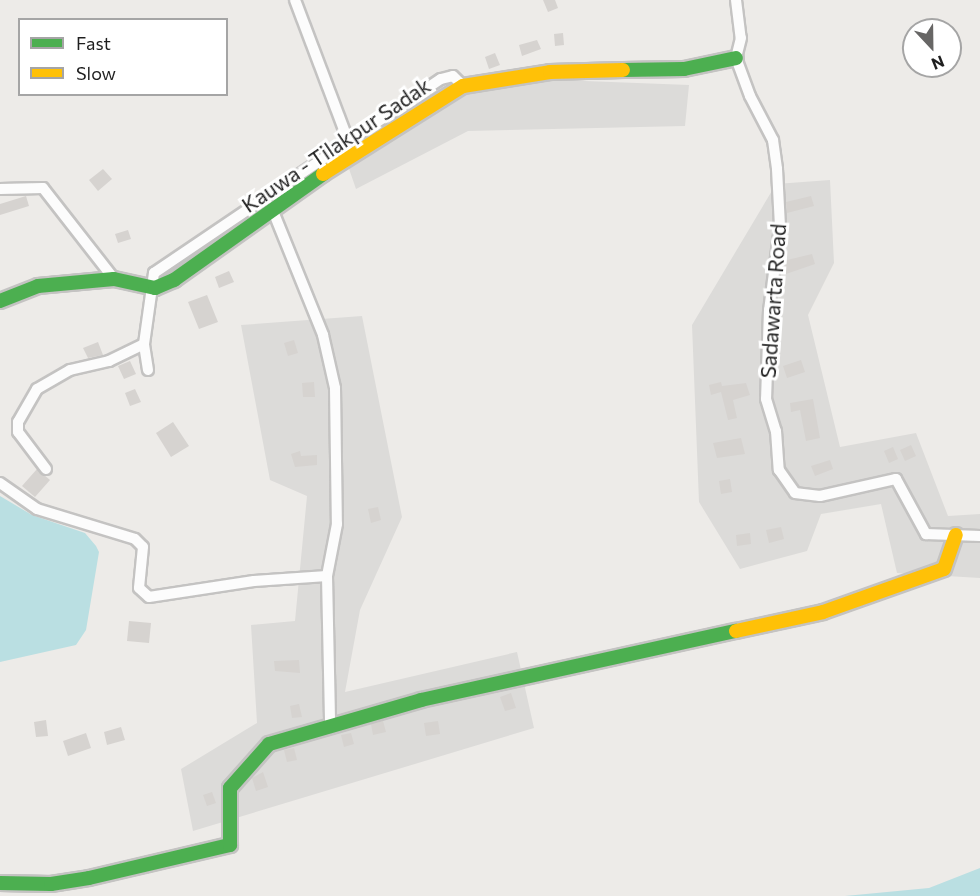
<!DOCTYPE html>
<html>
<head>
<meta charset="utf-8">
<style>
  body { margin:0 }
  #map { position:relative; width:980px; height:896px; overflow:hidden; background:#edebe8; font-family:Commissioner,sans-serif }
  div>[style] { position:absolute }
  .residential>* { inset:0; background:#dcdbd9 }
  .water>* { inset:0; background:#badfe2 }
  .building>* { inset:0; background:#d6d3d0 }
  .roads { filter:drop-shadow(2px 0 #c4c3c2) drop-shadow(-2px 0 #c4c3c2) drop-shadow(0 2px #c4c3c2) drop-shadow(0 -2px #c4c3c2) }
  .street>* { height:10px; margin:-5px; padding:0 5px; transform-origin:5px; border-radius:5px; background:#fcfcfc }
  .fast>* { height:14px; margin:-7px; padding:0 7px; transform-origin:7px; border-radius:7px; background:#4caf50 }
  .slow>* { height:14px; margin:-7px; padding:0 7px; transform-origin:7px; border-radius:7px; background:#ffc107 }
  span { translate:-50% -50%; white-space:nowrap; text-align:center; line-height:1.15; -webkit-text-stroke:6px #fff; paint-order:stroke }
  .street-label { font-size:21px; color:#1f1f1f }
  .legend { position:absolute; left:18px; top:18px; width:210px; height:78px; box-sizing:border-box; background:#fff; border:2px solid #a5a5a5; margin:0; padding:8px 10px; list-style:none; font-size:18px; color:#1f1f1f }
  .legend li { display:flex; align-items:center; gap:12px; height:30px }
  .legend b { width:30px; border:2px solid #a5a5a5 }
  .north { position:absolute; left:902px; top:18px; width:60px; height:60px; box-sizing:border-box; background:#fff; border:2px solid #a5a5a5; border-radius:50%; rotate:158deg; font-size:16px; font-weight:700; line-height:24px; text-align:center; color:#1f1f1f }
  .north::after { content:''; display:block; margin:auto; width:21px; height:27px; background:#676665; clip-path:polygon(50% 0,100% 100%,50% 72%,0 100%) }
</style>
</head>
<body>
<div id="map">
  <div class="residential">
    <div style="clip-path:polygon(533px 79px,689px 85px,685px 126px,468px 131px,356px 189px,347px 163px,424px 114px,465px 94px)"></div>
    <div style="clip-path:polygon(830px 180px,834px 263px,808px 315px,840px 447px,916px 433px,948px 516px,980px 514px,980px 578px,897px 573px,881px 504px,821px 514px,807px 551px,740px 569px,699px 502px,692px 325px,776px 184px)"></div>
    <div style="clip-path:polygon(362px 316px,402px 517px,360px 610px,345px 692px,517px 652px,534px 728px,193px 831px,181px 769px,257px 723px,251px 625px,295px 621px,307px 496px,270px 480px,241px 325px)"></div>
  </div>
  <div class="water">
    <div style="clip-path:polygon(0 496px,32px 515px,85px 533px,96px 546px,99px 552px,86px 630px,76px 645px,0 662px)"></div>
    <div style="clip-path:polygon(980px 868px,980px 896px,845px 896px,929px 888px)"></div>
  </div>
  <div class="building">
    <div style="clip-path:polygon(543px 0,555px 0,558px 8px,548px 12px)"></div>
    <div style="clip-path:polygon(563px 33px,564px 45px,555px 46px,554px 34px)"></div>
    <div style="clip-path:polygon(537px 40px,541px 49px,522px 56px,519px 45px)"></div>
    <div style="clip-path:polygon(495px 53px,500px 65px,489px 69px,485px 57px)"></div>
    <div style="clip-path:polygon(103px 169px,112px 179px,98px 191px,89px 180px)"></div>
    <div style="clip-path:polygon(26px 196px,29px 206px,0 215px,0 204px)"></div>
    <div style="clip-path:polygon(811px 196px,814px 206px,787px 213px,786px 202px)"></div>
    <div style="clip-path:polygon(128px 230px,131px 239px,118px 243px,115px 234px)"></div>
    <div style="clip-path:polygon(812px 254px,815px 264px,786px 274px,783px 261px)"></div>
    <div style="clip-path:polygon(229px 271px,234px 282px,219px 288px,215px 277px)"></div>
    <div style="clip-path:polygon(207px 295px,218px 322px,199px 329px,188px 302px)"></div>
    <div style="clip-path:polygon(294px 340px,298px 353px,288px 356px,284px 343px)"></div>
    <div style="clip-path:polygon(98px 342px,103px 355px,88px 358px,83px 348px)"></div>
    <div style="clip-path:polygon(801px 360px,805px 372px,787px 378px,783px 366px)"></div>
    <div style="clip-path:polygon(130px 361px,136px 374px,124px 379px,118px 366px)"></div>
    <div style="clip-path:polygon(314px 382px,315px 397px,303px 397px,302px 383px)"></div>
    <div style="clip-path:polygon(721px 382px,722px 386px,746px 383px,750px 395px,733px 400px,737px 418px,728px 420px,721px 392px,711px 395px,709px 385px)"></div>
    <div style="clip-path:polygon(135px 389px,141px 402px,130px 406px,125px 393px)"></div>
    <div style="clip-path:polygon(813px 399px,820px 438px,806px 441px,800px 410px,791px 412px,790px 403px)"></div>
    <div style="clip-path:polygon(173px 422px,189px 446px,171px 457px,156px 433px)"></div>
    <div style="clip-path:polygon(741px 438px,745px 454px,717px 458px,713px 443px)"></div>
    <div style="clip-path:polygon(911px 445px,916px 456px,905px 461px,900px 450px)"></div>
    <div style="clip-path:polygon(893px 447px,898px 459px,889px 463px,884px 451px)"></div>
    <div style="clip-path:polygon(300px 451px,301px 456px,317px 455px,317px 465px,295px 467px,291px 454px)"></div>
    <div style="clip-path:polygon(830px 460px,833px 469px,815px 476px,811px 466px)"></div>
    <div style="clip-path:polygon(37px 469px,50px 480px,35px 497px,22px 486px)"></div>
    <div style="clip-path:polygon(730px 479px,732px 492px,721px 494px,719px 481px)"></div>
    <div style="clip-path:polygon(378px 507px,381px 520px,371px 523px,368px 509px)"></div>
    <div style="clip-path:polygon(781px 527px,784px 539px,769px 543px,766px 530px)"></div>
    <div style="clip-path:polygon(750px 533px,751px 544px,737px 546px,736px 535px)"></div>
    <div style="clip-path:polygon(129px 621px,151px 623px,149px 643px,127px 641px)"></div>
    <div style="clip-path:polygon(299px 660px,300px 673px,275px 671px,274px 661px)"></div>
    <div style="clip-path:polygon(511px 693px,516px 708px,505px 711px,500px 697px)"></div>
    <div style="clip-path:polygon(299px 704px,302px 717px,292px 718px,290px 706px)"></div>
    <div style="clip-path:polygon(46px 720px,48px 736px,36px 737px,34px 722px)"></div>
    <div style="clip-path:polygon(383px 721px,386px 732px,373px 735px,371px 724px)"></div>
    <div style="clip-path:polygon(438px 721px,440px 734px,426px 736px,424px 723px)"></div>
    <div style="clip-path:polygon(121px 727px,125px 740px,107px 745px,104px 732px)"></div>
    <div style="clip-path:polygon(86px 733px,91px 748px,68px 756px,63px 741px)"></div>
    <div style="clip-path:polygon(351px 733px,354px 744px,344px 747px,341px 735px)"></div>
    <div style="clip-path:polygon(294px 748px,297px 760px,287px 762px,284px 750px)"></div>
    <div style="clip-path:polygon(263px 772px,268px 787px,256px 791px,252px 778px)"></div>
    <div style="clip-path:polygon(212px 792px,216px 803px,207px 806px,203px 795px)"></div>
  </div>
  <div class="roads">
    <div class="street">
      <div style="left:295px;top:0;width:150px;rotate:69.3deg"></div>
      <div style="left:736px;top:0;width:38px;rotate:83deg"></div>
      <div style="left:741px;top:38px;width:21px;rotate:104deg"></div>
      <div style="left:736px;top:58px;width:40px;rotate:69.8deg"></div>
      <div style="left:750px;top:96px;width:50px;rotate:62.4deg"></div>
      <div style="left:773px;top:140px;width:29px;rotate:82deg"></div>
      <div style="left:777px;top:169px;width:58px;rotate:87deg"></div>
      <div style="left:780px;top:227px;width:84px;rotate:97.5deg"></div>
      <div style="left:769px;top:310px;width:89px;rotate:91.9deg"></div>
      <div style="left:766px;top:399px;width:34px;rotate:73deg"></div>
      <div style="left:776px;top:431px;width:39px;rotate:86deg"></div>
      <div style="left:779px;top:470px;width:28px;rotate:55deg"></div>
      <div style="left:795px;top:493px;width:25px;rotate:7deg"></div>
      <div style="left:820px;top:496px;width:78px;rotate:-12.6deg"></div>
      <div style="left:896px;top:479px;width:63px;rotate:61.4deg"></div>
      <div style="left:926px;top:534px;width:54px;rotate:2.1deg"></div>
      <div style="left:0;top:189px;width:43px;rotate:-1.3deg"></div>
      <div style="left:43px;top:188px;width:115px;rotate:52deg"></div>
      <div style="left:273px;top:211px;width:134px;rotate:68deg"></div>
      <div style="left:323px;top:335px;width:54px;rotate:77.2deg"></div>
      <div style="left:335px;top:388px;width:136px;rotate:89.2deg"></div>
      <div style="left:337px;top:524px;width:53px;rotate:100.9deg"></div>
      <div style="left:327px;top:576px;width:148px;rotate:88.8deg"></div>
      <div style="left:148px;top:370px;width:26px;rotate:-99deg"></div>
      <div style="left:144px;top:344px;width:72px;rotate:-82deg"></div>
      <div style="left:154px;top:273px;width:346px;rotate:-34.1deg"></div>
      <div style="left:441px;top:79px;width:12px;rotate:-14deg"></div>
      <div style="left:453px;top:76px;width:14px;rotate:45deg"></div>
      <div style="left:46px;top:469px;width:46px;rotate:-127.1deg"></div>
      <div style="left:18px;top:432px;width:10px;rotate:-90deg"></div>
      <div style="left:18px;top:422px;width:38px;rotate:-60deg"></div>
      <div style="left:37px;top:389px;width:38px;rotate:-30deg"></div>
      <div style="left:70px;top:370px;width:40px;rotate:-13deg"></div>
      <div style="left:109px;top:361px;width:39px;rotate:-26deg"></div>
      <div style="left:0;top:483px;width:45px;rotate:35.1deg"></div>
      <div style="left:37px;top:509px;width:102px;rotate:17deg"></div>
      <div style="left:135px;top:539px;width:11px;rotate:45deg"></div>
      <div style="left:143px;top:547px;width:41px;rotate:95.6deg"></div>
      <div style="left:139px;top:588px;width:13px;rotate:42deg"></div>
      <div style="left:149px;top:597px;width:106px;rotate:-8.7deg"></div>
      <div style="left:254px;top:581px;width:73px;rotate:-3.9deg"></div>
    </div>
    <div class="fast">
      <div style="left:623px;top:70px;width:61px;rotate:-0.9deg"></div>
      <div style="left:684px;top:69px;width:53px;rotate:-11.9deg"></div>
      <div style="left:0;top:301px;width:41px;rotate:-21.5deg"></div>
      <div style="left:38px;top:286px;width:76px;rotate:-5.3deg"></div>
      <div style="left:114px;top:279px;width:42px;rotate:12.4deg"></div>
      <div style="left:155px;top:288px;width:21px;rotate:-23deg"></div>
      <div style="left:174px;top:280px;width:183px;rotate:-35.4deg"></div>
      <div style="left:0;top:883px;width:51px;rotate:1.1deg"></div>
      <div style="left:51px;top:884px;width:38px;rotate:-9deg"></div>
      <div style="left:89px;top:878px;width:145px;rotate:-13.2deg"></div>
      <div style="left:230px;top:845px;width:57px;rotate:-90deg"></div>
      <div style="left:230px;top:788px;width:59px;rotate:-48.4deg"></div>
      <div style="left:269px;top:744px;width:158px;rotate:-16.1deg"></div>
      <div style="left:421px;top:700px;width:322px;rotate:-12.4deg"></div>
    </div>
    <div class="slow">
      <div style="left:323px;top:174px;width:165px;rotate:-32.2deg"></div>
      <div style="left:463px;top:86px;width:88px;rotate:-9.1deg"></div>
      <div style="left:550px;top:72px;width:73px;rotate:-1.6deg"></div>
      <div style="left:736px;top:631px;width:89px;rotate:-12.3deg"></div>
      <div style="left:823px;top:612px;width:128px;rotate:-19.6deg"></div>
      <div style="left:944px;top:569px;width:36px;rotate:-71deg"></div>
    </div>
  </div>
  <div class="street-label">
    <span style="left:336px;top:145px;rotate:-34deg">Kauwa - Tilakpur Sadak</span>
    <span style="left:773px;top:301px;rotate:-86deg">Sadawarta Road</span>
  </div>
  <ul class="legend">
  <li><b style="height:8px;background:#4caf50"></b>Fast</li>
  <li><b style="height:8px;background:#ffc107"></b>Slow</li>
  </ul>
  <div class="north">N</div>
</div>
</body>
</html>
